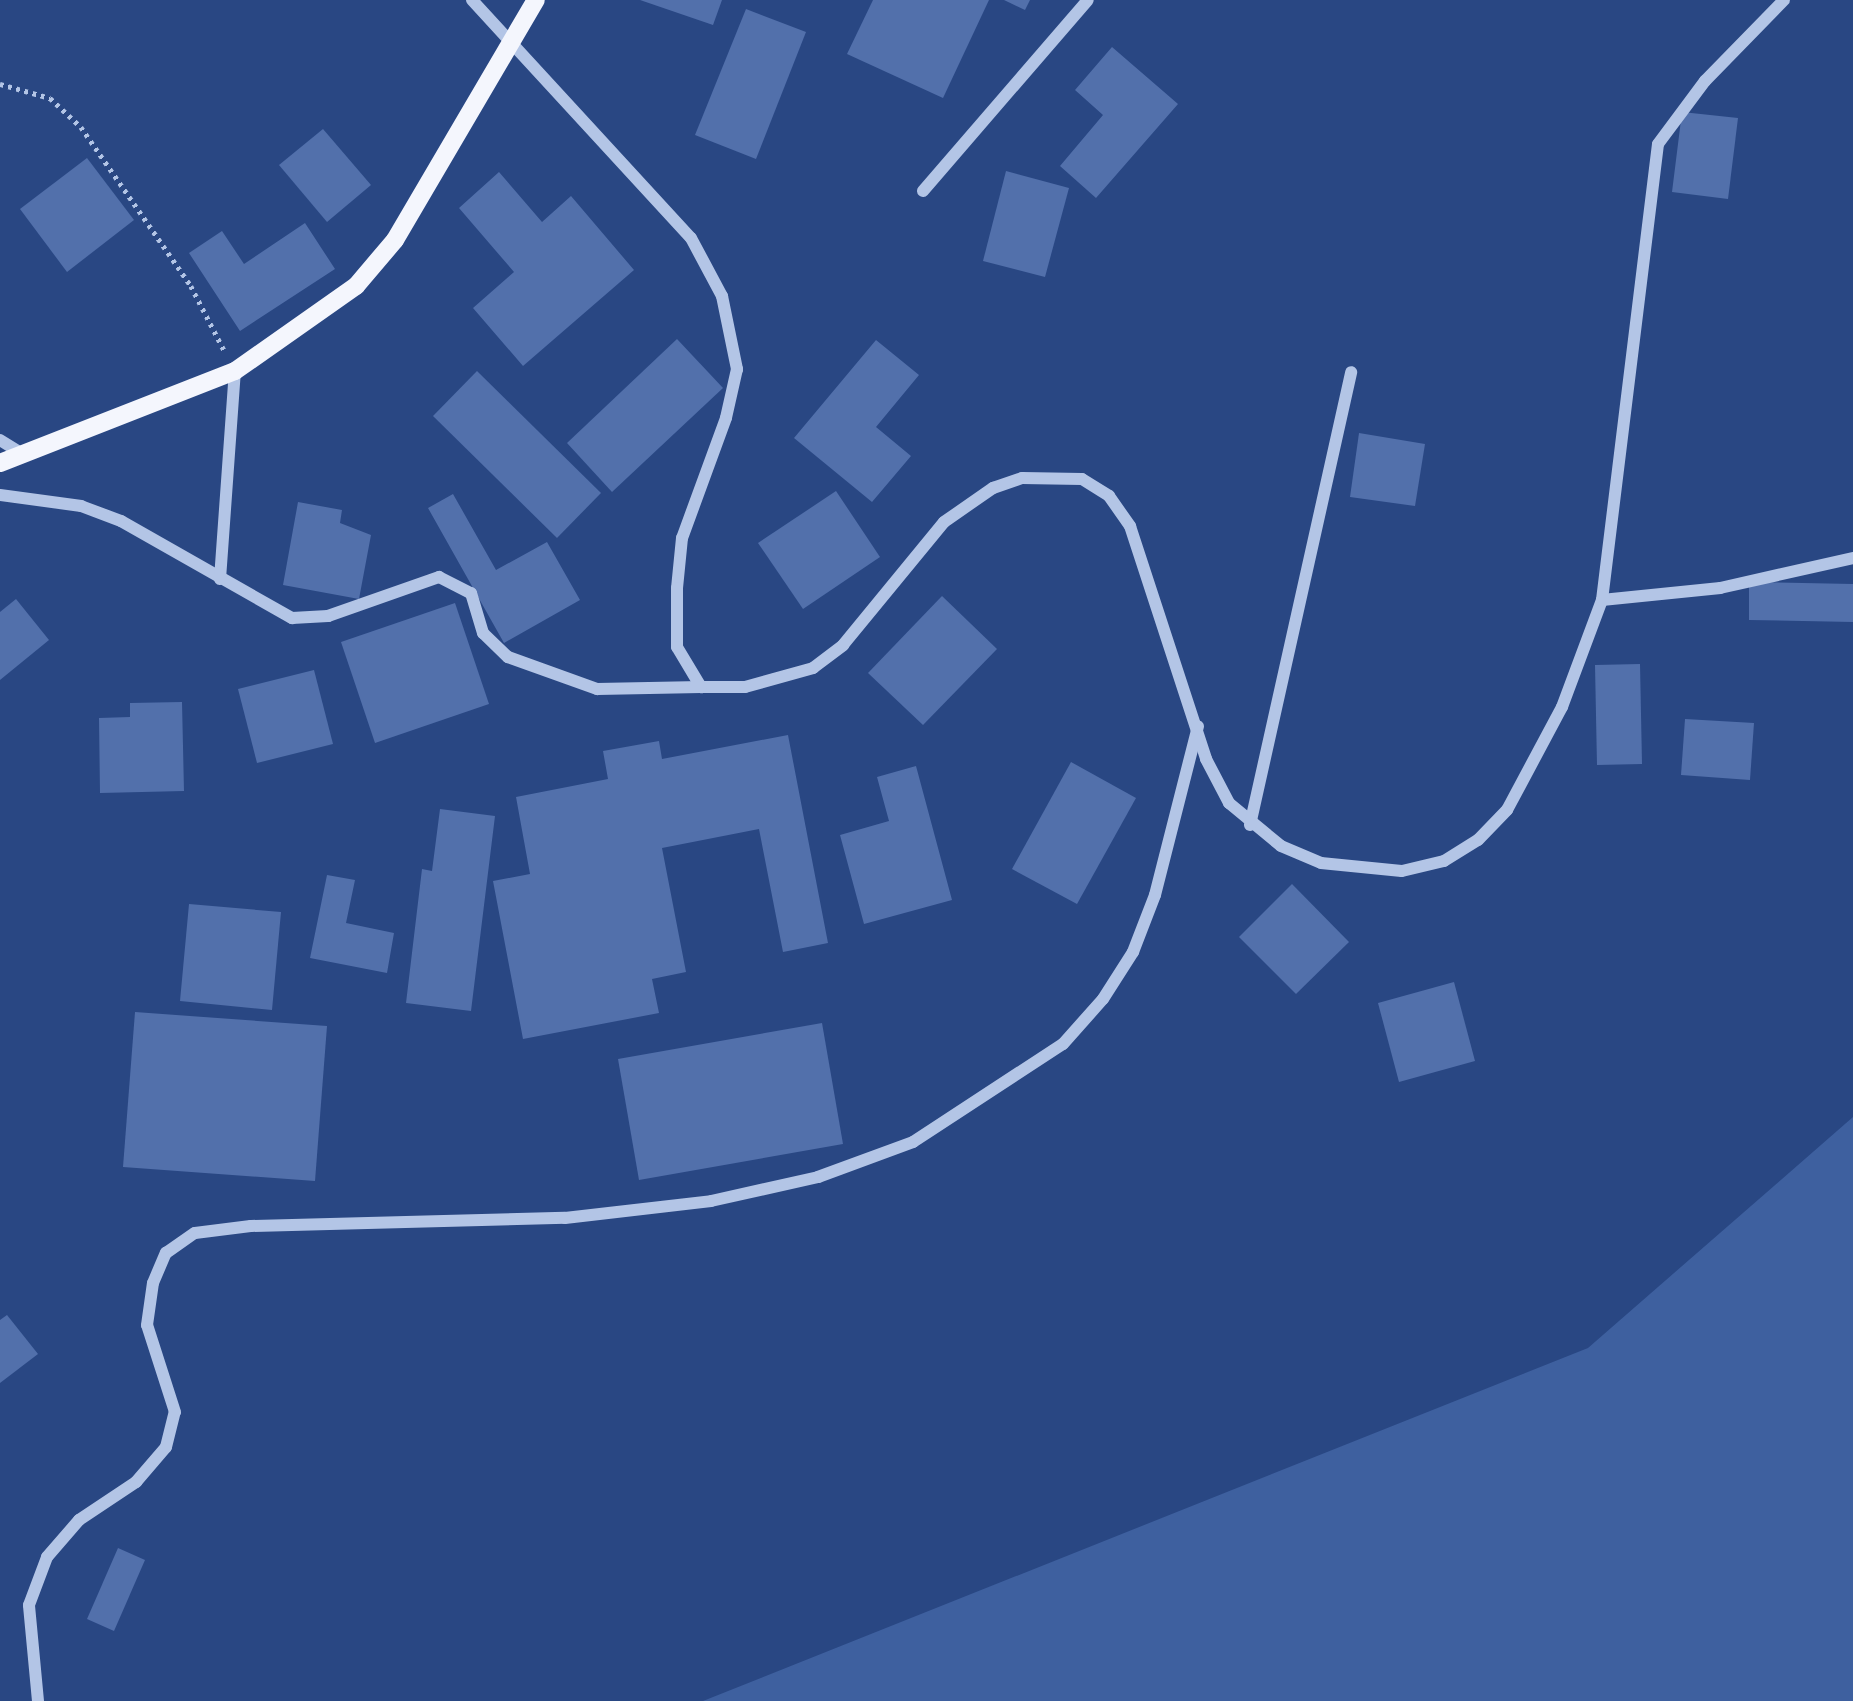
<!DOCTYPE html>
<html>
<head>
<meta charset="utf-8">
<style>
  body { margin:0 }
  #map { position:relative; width:1853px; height:1701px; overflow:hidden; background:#294783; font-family:"DM Sans",sans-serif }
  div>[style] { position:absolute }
  .green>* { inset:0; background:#3e609f }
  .building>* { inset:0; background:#5270ab }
  .path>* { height:4.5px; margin-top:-2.25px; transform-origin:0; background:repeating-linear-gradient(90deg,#b3c5e6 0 3.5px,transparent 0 8.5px) }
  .minor>* { height:12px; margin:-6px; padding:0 6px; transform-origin:6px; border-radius:6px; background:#b3c5e6 }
  .major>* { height:18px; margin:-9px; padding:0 9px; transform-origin:9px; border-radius:9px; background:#f4f6fd }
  span { translate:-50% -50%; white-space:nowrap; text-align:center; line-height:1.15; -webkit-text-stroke:5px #294783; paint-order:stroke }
</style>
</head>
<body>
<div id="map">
  <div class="green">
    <div style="clip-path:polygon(1853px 1117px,1853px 1701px,703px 1701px,1588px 1348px)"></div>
  </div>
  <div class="building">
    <div style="clip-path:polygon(640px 0,722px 0,713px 25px)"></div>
    <div style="clip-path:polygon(873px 0,989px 0,943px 98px,847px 54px)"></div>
    <div style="clip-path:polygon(1004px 0,1030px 0,1025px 10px)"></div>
    <div style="clip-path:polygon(746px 9px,806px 32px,756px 159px,695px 135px)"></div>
    <div style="clip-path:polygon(1112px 47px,1178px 104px,1096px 198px,1060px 166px,1103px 115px,1075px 90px)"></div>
    <div style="clip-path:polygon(1682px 112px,1738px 118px,1728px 199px,1672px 192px)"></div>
    <div style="clip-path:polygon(323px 129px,371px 185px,327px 222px,279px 165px)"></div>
    <div style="clip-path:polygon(87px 158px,134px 220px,67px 272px,20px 209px)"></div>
    <div style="clip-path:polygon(1006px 171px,1069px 188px,1045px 277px,983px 261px)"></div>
    <div style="clip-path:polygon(499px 172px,542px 222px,571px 196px,634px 270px,523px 366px,473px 308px,514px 272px,459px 208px)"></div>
    <div style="clip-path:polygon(305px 223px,335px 269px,240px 331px,189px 253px,222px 231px,244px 264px)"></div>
    <div style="clip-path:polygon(677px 339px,723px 388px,612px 492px,567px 443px)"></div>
    <div style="clip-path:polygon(876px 340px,919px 375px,876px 427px,911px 456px,872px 502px,794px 438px)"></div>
    <div style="clip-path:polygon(477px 371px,601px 493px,557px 538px,433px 416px)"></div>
    <div style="clip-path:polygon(1359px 433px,1425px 444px,1415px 506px,1350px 497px)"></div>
    <div style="clip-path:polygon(836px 491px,880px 557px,803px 609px,758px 543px)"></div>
    <div style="clip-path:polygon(453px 494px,496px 570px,547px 542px,580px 600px,504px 643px,428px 508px)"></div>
    <div style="clip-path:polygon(298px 502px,342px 510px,340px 523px,371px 535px,359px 599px,283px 585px)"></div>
    <div style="clip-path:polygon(1749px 582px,1853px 584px,1853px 622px,1749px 620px)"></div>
    <div style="clip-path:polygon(942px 596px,997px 649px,923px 725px,868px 673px)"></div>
    <div style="clip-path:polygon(16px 599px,49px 640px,0 680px,0 612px)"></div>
    <div style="clip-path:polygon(455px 603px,489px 704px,375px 743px,341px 642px)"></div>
    <div style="clip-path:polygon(1640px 664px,1642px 764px,1597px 765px,1595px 665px)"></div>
    <div style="clip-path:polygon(314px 670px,333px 744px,257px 763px,238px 689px)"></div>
    <div style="clip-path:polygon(182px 702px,184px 791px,100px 793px,99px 718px,130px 717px,130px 703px)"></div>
    <div style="clip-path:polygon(1685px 719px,1754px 723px,1750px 780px,1681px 775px)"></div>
    <div style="clip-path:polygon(788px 735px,828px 943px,783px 952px,759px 829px,662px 848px,686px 972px,652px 979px,659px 1013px,523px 1039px,493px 881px,530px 874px,516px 797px,608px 779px,603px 751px,659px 741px,662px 759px)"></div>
    <div style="clip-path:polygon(1071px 762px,1136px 798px,1077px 904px,1012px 869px)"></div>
    <div style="clip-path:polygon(916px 766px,952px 900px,864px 924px,840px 835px,889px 821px,877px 777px)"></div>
    <div style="clip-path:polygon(440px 809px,495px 816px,471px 1011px,406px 1003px,422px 869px,432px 871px)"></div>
    <div style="clip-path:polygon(327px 875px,355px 880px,346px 923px,394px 933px,387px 973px,310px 958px)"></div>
    <div style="clip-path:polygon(1292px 884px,1349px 942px,1296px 994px,1239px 937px)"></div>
    <div style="clip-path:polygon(189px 904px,281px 912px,272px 1010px,180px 1001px)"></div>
    <div style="clip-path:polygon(1454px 982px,1475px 1061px,1399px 1082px,1378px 1003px)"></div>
    <div style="clip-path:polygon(135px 1012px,327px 1026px,315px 1181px,123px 1167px)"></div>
    <div style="clip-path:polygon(822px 1023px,843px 1144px,639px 1180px,618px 1059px)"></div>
    <div style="clip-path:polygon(7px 1315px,38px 1354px,0 1383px,0 1320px)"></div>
    <div style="clip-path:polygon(118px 1548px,145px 1560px,114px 1631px,87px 1619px)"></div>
  </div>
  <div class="path">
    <div style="left:0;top:84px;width:52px;rotate:15.6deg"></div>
    <div style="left:50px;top:98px;width:42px;rotate:43.1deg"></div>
    <div style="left:81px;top:127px;width:193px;rotate:55.3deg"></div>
    <div style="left:191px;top:286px;width:72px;rotate:62.7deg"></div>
  </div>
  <div class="minor">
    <div style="left:472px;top:0;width:323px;rotate:47.4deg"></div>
    <div style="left:691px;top:238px;width:66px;rotate:61.9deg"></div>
    <div style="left:722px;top:296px;width:75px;rotate:78.4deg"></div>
    <div style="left:737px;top:369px;width:50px;rotate:102.7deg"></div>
    <div style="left:726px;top:418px;width:128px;rotate:110.1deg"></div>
    <div style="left:682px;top:538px;width:50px;rotate:95.7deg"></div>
    <div style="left:677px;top:588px;width:59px;rotate:90deg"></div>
    <div style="left:677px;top:647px;width:47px;rotate:59deg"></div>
    <div style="left:701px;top:687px;width:44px"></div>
    <div style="left:745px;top:687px;width:71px;rotate:-15.6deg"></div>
    <div style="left:813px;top:668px;width:38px;rotate:-37deg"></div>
    <div style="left:843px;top:645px;width:159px;rotate:-50.6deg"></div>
    <div style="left:944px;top:522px;width:60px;rotate:-34.8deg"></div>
    <div style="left:993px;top:488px;width:31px;rotate:-19deg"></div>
    <div style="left:1022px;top:478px;width:60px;rotate:1deg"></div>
    <div style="left:1082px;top:479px;width:32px;rotate:32deg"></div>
    <div style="left:1109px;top:496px;width:37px;rotate:55deg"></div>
    <div style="left:1130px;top:526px;width:245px;rotate:71.9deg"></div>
    <div style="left:1206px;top:759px;width:50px;rotate:62.4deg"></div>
    <div style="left:1229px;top:803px;width:67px;rotate:39.6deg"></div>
    <div style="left:1281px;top:846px;width:43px;rotate:23deg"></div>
    <div style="left:1321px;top:863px;width:81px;rotate:5.6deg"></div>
    <div style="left:1402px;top:871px;width:43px;rotate:-13.4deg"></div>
    <div style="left:1444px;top:861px;width:40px;rotate:-32deg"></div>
    <div style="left:1478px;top:840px;width:42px;rotate:-46deg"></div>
    <div style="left:1507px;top:810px;width:117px;rotate:-61.9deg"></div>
    <div style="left:1562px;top:707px;width:114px;rotate:-69.5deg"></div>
    <div style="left:1602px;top:600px;width:459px;rotate:-83deg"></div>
    <div style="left:1658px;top:144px;width:79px;rotate:-53.3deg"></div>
    <div style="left:1705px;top:81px;width:113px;rotate:-45.7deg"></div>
    <div style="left:923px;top:191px;width:252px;rotate:-49.2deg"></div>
    <div style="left:0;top:440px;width:22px;rotate:32deg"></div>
    <div style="left:0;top:495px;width:82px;rotate:7.7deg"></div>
    <div style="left:81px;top:506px;width:43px;rotate:20.6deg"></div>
    <div style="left:121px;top:521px;width:197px;rotate:29.6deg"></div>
    <div style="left:292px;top:618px;width:36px;rotate:-3deg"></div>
    <div style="left:328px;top:616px;width:118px;rotate:-19.4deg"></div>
    <div style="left:439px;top:577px;width:36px;rotate:27deg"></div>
    <div style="left:471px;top:593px;width:42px;rotate:73.3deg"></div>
    <div style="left:483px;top:633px;width:35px;rotate:44deg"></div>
    <div style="left:508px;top:657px;width:95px;rotate:19.8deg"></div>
    <div style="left:597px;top:689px;width:104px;rotate:-1.1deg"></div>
    <div style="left:220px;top:579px;width:209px;rotate:-85.9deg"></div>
    <div style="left:1602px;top:600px;width:119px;rotate:-5.8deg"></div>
    <div style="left:1720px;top:588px;width:136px;rotate:-12.7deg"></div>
    <div style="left:1250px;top:825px;width:464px;rotate:-77.4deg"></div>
    <div style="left:38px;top:1701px;width:96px;rotate:-95.4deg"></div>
    <div style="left:29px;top:1605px;width:51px;rotate:-69.4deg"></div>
    <div style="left:47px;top:1557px;width:49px;rotate:-49.1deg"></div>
    <div style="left:79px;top:1520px;width:69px;rotate:-33.7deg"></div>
    <div style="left:136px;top:1482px;width:46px;rotate:-49.4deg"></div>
    <div style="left:166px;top:1447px;width:36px;rotate:-76deg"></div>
    <div style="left:175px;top:1412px;width:91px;rotate:-107.8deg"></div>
    <div style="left:147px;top:1325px;width:42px;rotate:-81.9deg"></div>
    <div style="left:153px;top:1283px;width:33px;rotate:-67deg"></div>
    <div style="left:166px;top:1253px;width:35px;rotate:-35deg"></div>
    <div style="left:195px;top:1233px;width:56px;rotate:-7.1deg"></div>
    <div style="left:251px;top:1226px;width:314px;rotate:-1.5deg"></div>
    <div style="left:565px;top:1218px;width:147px;rotate:-6.6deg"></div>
    <div style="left:711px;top:1201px;width:110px;rotate:-12.6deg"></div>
    <div style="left:818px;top:1177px;width:101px;rotate:-20.2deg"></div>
    <div style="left:913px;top:1142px;width:179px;rotate:-33.2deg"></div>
    <div style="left:1063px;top:1044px;width:60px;rotate:-48.4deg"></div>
    <div style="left:1103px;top:999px;width:56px;rotate:-57.4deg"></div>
    <div style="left:1133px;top:952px;width:61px;rotate:-68.9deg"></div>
    <div style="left:1155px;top:895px;width:174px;rotate:-75.7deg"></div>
  </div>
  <div class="major">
    <div style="left:0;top:463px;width:252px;rotate:-21.4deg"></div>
    <div style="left:235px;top:371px;width:148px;rotate:-35.1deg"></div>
    <div style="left:356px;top:286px;width:60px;rotate:-49.7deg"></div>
    <div style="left:395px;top:240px;width:278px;rotate:-59.6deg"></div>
  </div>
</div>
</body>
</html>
